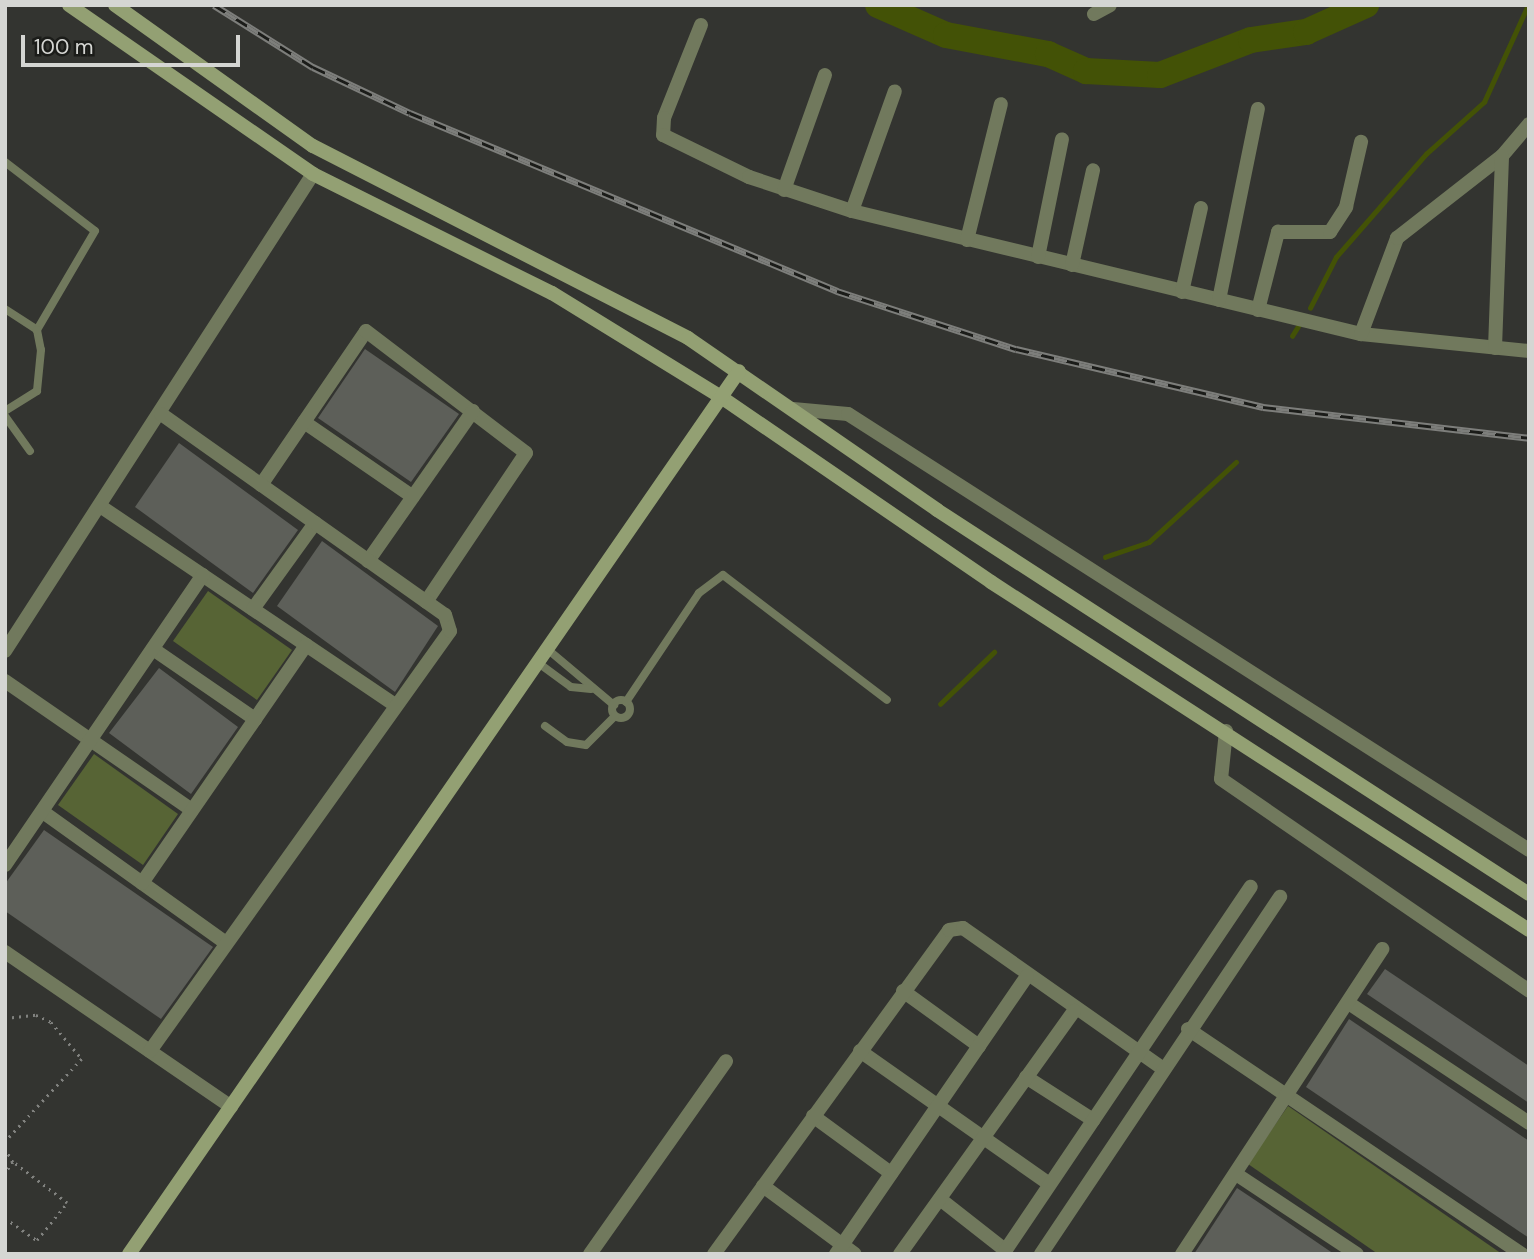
<!DOCTYPE html>
<html>
<head>
<meta charset="utf-8">
<style>
  body { margin:0 }
  #map { position:relative; width:1534px; height:1259px; overflow:hidden; background:#333430; font-family:"DM Sans",sans-serif }
  div>[style] { position:absolute }
  .green>* { inset:0; background:#576435 }
  .stream>* { height:4.5px; margin:-2.25px; padding:0 2.25px; transform-origin:2.25px; border-radius:2.25px; background:#435206 }
  .river>* { height:26px; margin:-13px; padding:0 13px; transform-origin:13px; border-radius:13px; background:#435206 }
  .building>* { inset:0; background:#5d5f59 }
  .path>* { height:2.5px; margin-top:-1.25px; transform-origin:0; background:repeating-linear-gradient(90deg,#81827f 0 2px,transparent 0 7px) }
  .lane>* { height:8px; margin:-4px; padding:0 4px; transform-origin:4px; border-radius:4px; background:#71795d }
  .lane>.ring { margin:-4px; padding:0; box-sizing:content-box; background:none; border:8px solid #71795d; border-radius:50% }
  .street>* { height:14px; margin:-7px; padding:0 7px; transform-origin:7px; border-radius:7px; background:#71795d }
  .secondary>* { height:14px; margin:-7px; padding:0 7px; transform-origin:7px; border-radius:7px; background:#93a073 }
  .rail>* { height:7px; margin-top:-3.5px; transform-origin:0; background:repeating-linear-gradient(90deg,#1b1c19 0 13px,#7d7e7b 0 26px); box-sizing:border-box; border-block:2px solid #7d7e7b }
  span { translate:-50% -50%; white-space:nowrap; text-align:center; line-height:1.15; -webkit-text-stroke:5px #1b1c19; paint-order:stroke }
  .frame { position:absolute; inset:0; border:7px solid #d5d6d3; pointer-events:none }
  .scale { position:absolute; left:21px; top:35px; width:219px; height:32px; box-sizing:border-box; border:4px solid #d5d6d3; border-top:0; padding-left:9px; font-size:21px; line-height:24px; white-space:nowrap; color:#d5d6d3; -webkit-text-stroke:5px #1b1c19; paint-order:stroke }
</style>
</head>
<body>
<div id="map">
  <div class="green">
    <div style="clip-path:polygon(208px 591px,292px 650px,257px 700px,173px 641px)"></div>
    <div style="clip-path:polygon(94px 754px,178px 814px,143px 865px,58px 805px)"></div>
    <div style="clip-path:polygon(1288px 1106px,1502px 1254px,1378px 1254px,1248px 1164px)"></div>
  </div>
  <div class="stream">
    <div style="left:1310px;top:308px;width:57px;rotate:-63deg"></div>
    <div style="left:1336px;top:257px;width:137px;rotate:-48.9deg"></div>
    <div style="left:1426px;top:154px;width:78px;rotate:-41.9deg"></div>
    <div style="left:1484px;top:102px;width:107px;rotate:-65.6deg"></div>
    <div style="left:1292px;top:336px;width:13px;rotate:-58deg"></div>
    <div style="left:1105px;top:557px;width:46px;rotate:-18.8deg"></div>
    <div style="left:1149px;top:542px;width:118px;rotate:-42.6deg"></div>
    <div style="left:940px;top:704px;width:75px;rotate:-43.9deg"></div>
  </div>
  <div class="river">
    <div style="left:878px;top:5px;width:74px;rotate:23.8deg"></div>
    <div style="left:946px;top:35px;width:104px;rotate:10.6deg"></div>
    <div style="left:1048px;top:54px;width:42px;rotate:24.1deg"></div>
    <div style="left:1086px;top:71px;width:74px;rotate:3.1deg"></div>
    <div style="left:1160px;top:75px;width:97px;rotate:-21deg"></div>
    <div style="left:1251px;top:40px;width:56px;rotate:-8.3deg"></div>
    <div style="left:1306px;top:32px;width:66px;rotate:-24.2deg"></div>
  </div>
  <div class="building">
    <div style="clip-path:polygon(365px 349px,459px 414px,411px 482px,318px 418px)"></div>
    <div style="clip-path:polygon(179px 443px,298px 530px,253px 593px,135px 507px)"></div>
    <div style="clip-path:polygon(322px 541px,438px 626px,395px 692px,277px 606px)"></div>
    <div style="clip-path:polygon(159px 668px,238px 727px,191px 794px,109px 733px)"></div>
    <div style="clip-path:polygon(44px 830px,213px 947px,161px 1019px,5px 911px,5px 884px)"></div>
    <div style="clip-path:polygon(1385px 969px,1529px 1066px,1529px 1103px,1367px 994px)"></div>
    <div style="clip-path:polygon(1349px 1019px,1529px 1141px,1529px 1238px,1306px 1087px)"></div>
    <div style="clip-path:polygon(1237px 1188px,1255px 1200px,1334px 1254px,1194px 1254px)"></div>
  </div>
  <div class="path">
    <div style="left:5px;top:1018px;width:31px;rotate:-6deg"></div>
    <div style="left:36px;top:1015px;width:17px;rotate:25deg"></div>
    <div style="left:51px;top:1022px;width:48px;rotate:50deg"></div>
    <div style="left:82px;top:1059px;width:113px;rotate:132.9deg"></div>
    <div style="left:5px;top:1148px;width:16px;rotate:60deg"></div>
    <div style="left:13px;top:1162px;width:14px;rotate:124deg"></div>
    <div style="left:5px;top:1218px;width:39px;rotate:35deg"></div>
    <div style="left:37px;top:1240px;width:48px;rotate:-51deg"></div>
    <div style="left:67px;top:1203px;width:68px;rotate:-142.8deg"></div>
  </div>
  <div class="lane">
    <div style="left:5px;top:162px;width:113px;rotate:37.5deg"></div>
    <div style="left:95px;top:231px;width:115px;rotate:120.4deg"></div>
    <div style="left:5px;top:309px;width:38px;rotate:33deg"></div>
    <div style="left:37px;top:330px;width:20px;rotate:79deg"></div>
    <div style="left:41px;top:350px;width:41px;rotate:95.6deg"></div>
    <div style="left:37px;top:391px;width:38px;rotate:148deg"></div>
    <div style="left:5px;top:416px;width:43px;rotate:54.5deg"></div>
    <div style="left:546px;top:648px;width:89px;rotate:40deg"></div>
    <div style="left:537px;top:662px;width:42px;rotate:36.3deg"></div>
    <div style="left:571px;top:687px;width:20px;rotate:6deg"></div>
    <div class="ring" style="left:612px;top:700px;width:10px;height:10px"></div>
    <div style="left:626px;top:702px;width:131px;rotate:-56.2deg"></div>
    <div style="left:699px;top:593px;width:30px;rotate:-37deg"></div>
    <div style="left:723px;top:575px;width:206px;rotate:37.3deg"></div>
    <div style="left:545px;top:726px;width:27px;rotate:36deg"></div>
    <div style="left:567px;top:742px;width:19px;rotate:9deg"></div>
    <div style="left:586px;top:745px;width:41px;rotate:-45deg"></div>
  </div>
  <div class="street">
    <div style="left:1094px;top:14px;width:18px;rotate:-29deg"></div>
    <div style="left:701px;top:25px;width:100px;rotate:111.7deg"></div>
    <div style="left:664px;top:118px;width:17px;rotate:93deg"></div>
    <div style="left:663px;top:135px;width:96px;rotate:26deg"></div>
    <div style="left:749px;top:177px;width:108px;rotate:18.3deg"></div>
    <div style="left:852px;top:211px;width:524px;rotate:13.59deg"></div>
    <div style="left:1361px;top:334px;width:169px;rotate:5.8deg"></div>
    <div style="left:784px;top:190px;width:122px;rotate:-70.4deg"></div>
    <div style="left:852px;top:211px;width:127px;rotate:-70.3deg"></div>
    <div style="left:967px;top:240px;width:140px;rotate:-76deg"></div>
    <div style="left:1038px;top:257px;width:120px;rotate:-78.5deg"></div>
    <div style="left:1072px;top:265px;width:97px;rotate:-77.5deg"></div>
    <div style="left:1182px;top:292px;width:86px;rotate:-77.3deg"></div>
    <div style="left:1219px;top:300px;width:195px;rotate:-78.5deg"></div>
    <div style="left:1258px;top:310px;width:81px;rotate:-75.6deg"></div>
    <div style="left:1278px;top:232px;width:52px"></div>
    <div style="left:1330px;top:232px;width:30px;rotate:-57deg"></div>
    <div style="left:1346px;top:207px;width:67px;rotate:-77deg"></div>
    <div style="left:1361px;top:334px;width:103px;rotate:-69.4deg"></div>
    <div style="left:1397px;top:238px;width:133px;rotate:-38deg"></div>
    <div style="left:1502px;top:156px;width:42px;rotate:-49.8deg"></div>
    <div style="left:1495px;top:348px;width:192px;rotate:-87.9deg"></div>
    <div style="left:793px;top:409px;width:55px;rotate:5.2deg"></div>
    <div style="left:848px;top:414px;width:809px;rotate:32.63deg"></div>
    <div style="left:304px;top:422px;width:132px;rotate:34.5deg"></div>
    <div style="left:261px;top:485px;width:186px;rotate:-55.7deg"></div>
    <div style="left:366px;top:331px;width:201px;rotate:37.3deg"></div>
    <div style="left:526px;top:453px;width:179px;rotate:123.9deg"></div>
    <div style="left:100px;top:506px;width:357px;rotate:34deg"></div>
    <div style="left:368px;top:561px;width:183px;rotate:-55deg"></div>
    <div style="left:253px;top:609px;width:106px;rotate:-54.2deg"></div>
    <div style="left:153px;top:649px;width:124px;rotate:34.5deg"></div>
    <div style="left:5px;top:651px;width:568px;rotate:-57.15deg"></div>
    <div style="left:5px;top:681px;width:227px;rotate:34.6deg"></div>
    <div style="left:1226px;top:731px;width:48px;rotate:95.9deg"></div>
    <div style="left:1221px;top:779px;width:374px;rotate:34.5deg"></div>
    <div style="left:43px;top:812px;width:225px;rotate:35.6deg"></div>
    <div style="left:5px;top:865px;width:351px;rotate:-55.7deg"></div>
    <div style="left:142px;top:883px;width:289px;rotate:-55.4deg"></div>
    <div style="left:5px;top:952px;width:274px;rotate:34.4deg"></div>
    <div style="left:903px;top:991px;width:94px;rotate:35.9deg"></div>
    <div style="left:1350px;top:1004px;width:215px;rotate:33.6deg"></div>
    <div style="left:1188px;top:1029px;width:403px;rotate:34deg"></div>
    <div style="left:150px;top:1051px;width:516px;rotate:-54.46deg"></div>
    <div style="left:450px;top:631px;width:17px;rotate:-107deg"></div>
    <div style="left:445px;top:615px;width:348px;rotate:-144.7deg"></div>
    <div style="left:860px;top:1051px;width:231px;rotate:35.1deg"></div>
    <div style="left:1026px;top:1077px;width:80px;rotate:32.7deg"></div>
    <div style="left:813px;top:1116px;width:97px;rotate:36.2deg"></div>
    <div style="left:1236px;top:1174px;width:145px;rotate:33.5deg"></div>
    <div style="left:763px;top:1186px;width:114px;rotate:36.5deg"></div>
    <div style="left:940px;top:1199px;width:83px;rotate:38.1deg"></div>
    <div style="left:590px;top:1254px;width:236px;rotate:-54.8deg"></div>
    <div style="left:714px;top:1254px;width:400px;rotate:-54deg"></div>
    <div style="left:949px;top:930px;width:14px;rotate:-8deg"></div>
    <div style="left:963px;top:928px;width:242px;rotate:35.1deg"></div>
    <div style="left:836px;top:1254px;width:337px;rotate:-55.5deg"></div>
    <div style="left:900px;top:1254px;width:299px;rotate:-54.4deg"></div>
    <div style="left:1003px;top:1254px;width:443px;rotate:-56deg"></div>
    <div style="left:1041px;top:1254px;width:430px;rotate:-56.2deg"></div>
    <div style="left:1182px;top:1254px;width:365px;rotate:-56.7deg"></div>
  </div>
  <div class="secondary">
    <div style="left:69px;top:5px;width:297px;rotate:34.7deg"></div>
    <div style="left:313px;top:174px;width:267px;rotate:26.5deg"></div>
    <div style="left:552px;top:293px;width:198px;rotate:31.6deg"></div>
    <div style="left:721px;top:397px;width:327px;rotate:34.4deg"></div>
    <div style="left:991px;top:582px;width:641px;rotate:32.9deg"></div>
    <div style="left:115px;top:5px;width:243px;rotate:35.5deg"></div>
    <div style="left:313px;top:146px;width:421px;rotate:27.1deg"></div>
    <div style="left:688px;top:338px;width:303px;rotate:34.6deg"></div>
    <div style="left:937px;top:510px;width:706px;rotate:32.97deg"></div>
    <div style="left:129px;top:1254px;width:1073px;rotate:-55.36deg"></div>
  </div>
  <div class="rail">
    <div style="left:214px;top:5px;width:117px;rotate:32.1deg"></div>
    <div style="left:313px;top:67px;width:107px;rotate:25.4deg"></div>
    <div style="left:410px;top:113px;width:463px;rotate:22.6deg"></div>
    <div style="left:837px;top:291px;width:188px;rotate:18deg"></div>
    <div style="left:1016px;top:349px;width:254px;rotate:13.2deg"></div>
    <div style="left:1263px;top:407px;width:268px;rotate:6.6deg"></div>
  </div>
  <div class="frame"></div>
  <div class="scale">100 m</div>
</div>
</body>
</html>
